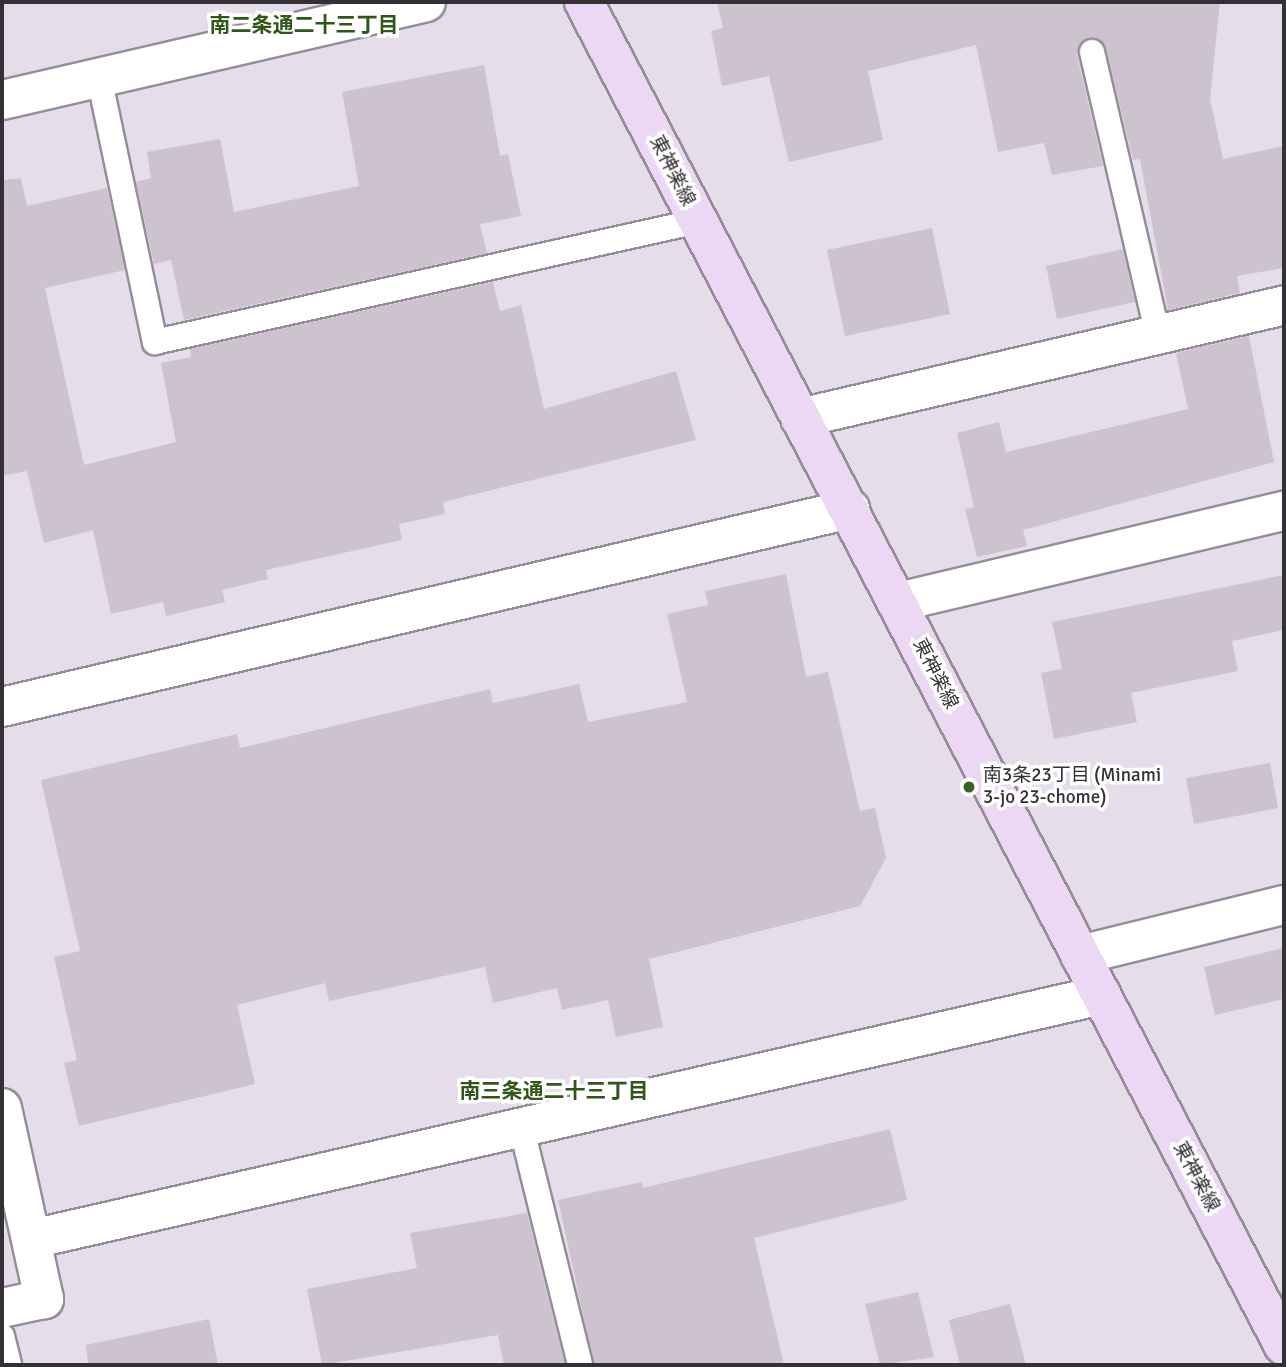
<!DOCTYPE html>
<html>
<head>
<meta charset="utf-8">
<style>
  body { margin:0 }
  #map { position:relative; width:1286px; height:1367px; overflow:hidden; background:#e6ddea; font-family:Signika,"Noto Sans JP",sans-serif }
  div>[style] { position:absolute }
  .building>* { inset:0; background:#ccc3cf }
  .roads { filter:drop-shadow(2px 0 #968d99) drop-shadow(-2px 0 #968d99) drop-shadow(0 2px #968d99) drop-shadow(0 -2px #968d99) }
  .lane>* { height:24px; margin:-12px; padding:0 12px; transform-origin:12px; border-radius:12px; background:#fff }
  .street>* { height:38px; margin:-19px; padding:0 19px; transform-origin:19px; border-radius:19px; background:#fff }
  .secondary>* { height:38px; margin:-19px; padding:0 19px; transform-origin:19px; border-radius:19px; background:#ecd8f4 }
  .dots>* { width:19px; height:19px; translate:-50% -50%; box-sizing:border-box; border:4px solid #fff; border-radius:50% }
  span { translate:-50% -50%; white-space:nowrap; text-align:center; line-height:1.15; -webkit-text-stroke:7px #fff; paint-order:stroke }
  .street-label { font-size:19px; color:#343136 }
  .poi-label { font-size:19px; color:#343136 }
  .left { translate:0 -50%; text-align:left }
  .neighbourhood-label { font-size:21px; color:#30571a; font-weight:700 }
  .frame { position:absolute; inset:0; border:4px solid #343136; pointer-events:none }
</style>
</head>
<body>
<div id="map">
  <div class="building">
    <div style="clip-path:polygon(717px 2px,1220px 2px,1210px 99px,1223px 159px,1284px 146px,1284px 268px,1237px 276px,1240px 293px,1168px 310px,1140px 159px,1133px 160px,1106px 49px,1097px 38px,1082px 41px,1077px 55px,1103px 166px,1052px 175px,1044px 143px,998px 152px,976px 45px,868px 71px,883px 140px,789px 162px,769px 76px,722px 86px,711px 31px,723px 28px)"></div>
    <div style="clip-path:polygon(484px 65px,500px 156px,508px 154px,521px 216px,480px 224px,487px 253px,184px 320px,171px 260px,154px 264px,136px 182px,151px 178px,147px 152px,220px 139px,234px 212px,359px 186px,342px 92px)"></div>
    <div style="clip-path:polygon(21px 178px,27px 206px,107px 188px,125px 270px,45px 288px,84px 465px,176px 442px,161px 363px,191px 357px,190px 349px,493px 282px,500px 311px,521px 305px,544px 409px,676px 371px,696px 440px,443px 502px,445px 514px,399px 524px,402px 540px,266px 570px,268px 579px,222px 590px,225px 602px,166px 616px,163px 602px,111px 614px,93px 530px,44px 543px,27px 471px,2px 476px,2px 180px)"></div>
    <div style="clip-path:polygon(932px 228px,950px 314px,845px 336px,827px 250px)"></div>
    <div style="clip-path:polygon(1123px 249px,1135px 302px,1057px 319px,1046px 266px)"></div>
    <div style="clip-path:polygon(1249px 336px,1274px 462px,1023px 530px,1027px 546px,977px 557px,965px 509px,974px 507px,957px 433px,999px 422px,1006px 452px,1188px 409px,1176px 353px)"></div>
    <div style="clip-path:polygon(786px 574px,806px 677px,828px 672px,860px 811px,875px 808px,886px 858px,860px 906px,649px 959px,663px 1027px,616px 1037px,608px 1000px,562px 1010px,557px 988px,493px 1003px,485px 967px,329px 1001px,325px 983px,237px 1005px,255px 1084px,79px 1126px,64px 1063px,77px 1060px,54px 957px,80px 951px,41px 780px,237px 734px,240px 748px,490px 689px,493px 703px,579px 684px,588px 722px,687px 702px,667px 614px,708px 605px,705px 591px)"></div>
    <div style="clip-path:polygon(1284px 575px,1284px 630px,1232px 641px,1238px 671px,1131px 693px,1137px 722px,1054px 739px,1041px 673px,1062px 669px,1052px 622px)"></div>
    <div style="clip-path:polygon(1270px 763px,1278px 808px,1194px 824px,1186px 778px)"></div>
    <div style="clip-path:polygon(1284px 948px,1284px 999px,1215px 1015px,1204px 967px)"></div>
    <div style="clip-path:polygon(890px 1129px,907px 1200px,754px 1238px,784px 1365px,594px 1365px,558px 1200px,642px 1182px,643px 1188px)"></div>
    <div style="clip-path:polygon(527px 1213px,565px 1365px,504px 1365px,498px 1335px,322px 1365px,307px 1289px,417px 1268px,410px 1233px)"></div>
    <div style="clip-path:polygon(918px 1292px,934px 1357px,880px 1365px,865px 1304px)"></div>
    <div style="clip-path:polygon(1010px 1304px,1026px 1365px,960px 1365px,949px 1320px)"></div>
    <div style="clip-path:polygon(209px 1319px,218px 1365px,88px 1365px,86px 1345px)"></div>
  </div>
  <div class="roads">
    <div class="lane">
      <div style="left:1092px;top:52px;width:291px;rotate:76.9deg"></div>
      <div style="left:99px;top:77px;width:271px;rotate:78.1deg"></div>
      <div style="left:155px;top:342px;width:556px;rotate:-12.56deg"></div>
      <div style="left:521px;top:1126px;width:246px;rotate:76.1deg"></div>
      <div style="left:2px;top:1336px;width:30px;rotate:76deg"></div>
    </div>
    <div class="street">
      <div style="left:2px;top:100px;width:435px;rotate:-13deg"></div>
      <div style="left:800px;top:418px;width:497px;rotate:-13.1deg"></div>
      <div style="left:898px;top:602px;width:397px;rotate:-13.3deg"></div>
      <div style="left:2px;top:707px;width:871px;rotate:-13.14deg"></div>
      <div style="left:1080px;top:955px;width:210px;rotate:-13.8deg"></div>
      <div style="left:2px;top:1108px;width:196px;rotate:77.6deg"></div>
      <div style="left:44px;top:1299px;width:43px;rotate:167.9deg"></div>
      <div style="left:32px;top:1239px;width:1097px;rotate:-12.85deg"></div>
    </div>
    <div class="secondary">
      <div style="left:584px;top:2px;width:1515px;rotate:62.49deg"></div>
    </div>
  </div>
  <div class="dots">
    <div style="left:969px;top:787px;background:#386320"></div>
  </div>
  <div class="street-label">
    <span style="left:672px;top:171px;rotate:63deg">東神楽線</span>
    <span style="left:935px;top:674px;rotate:63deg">東神楽線</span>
    <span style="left:1196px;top:1177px;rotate:62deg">東神楽線</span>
  </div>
  <div class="poi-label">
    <span class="left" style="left:983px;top:787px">南3条23丁目 (Minami<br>3-jo 23-chome)</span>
  </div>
  <div class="neighbourhood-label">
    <span style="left:304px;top:25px">南二条通二十三丁目</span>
    <span style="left:554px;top:1091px">南三条通二十三丁目</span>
  </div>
  <div class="frame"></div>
</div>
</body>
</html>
